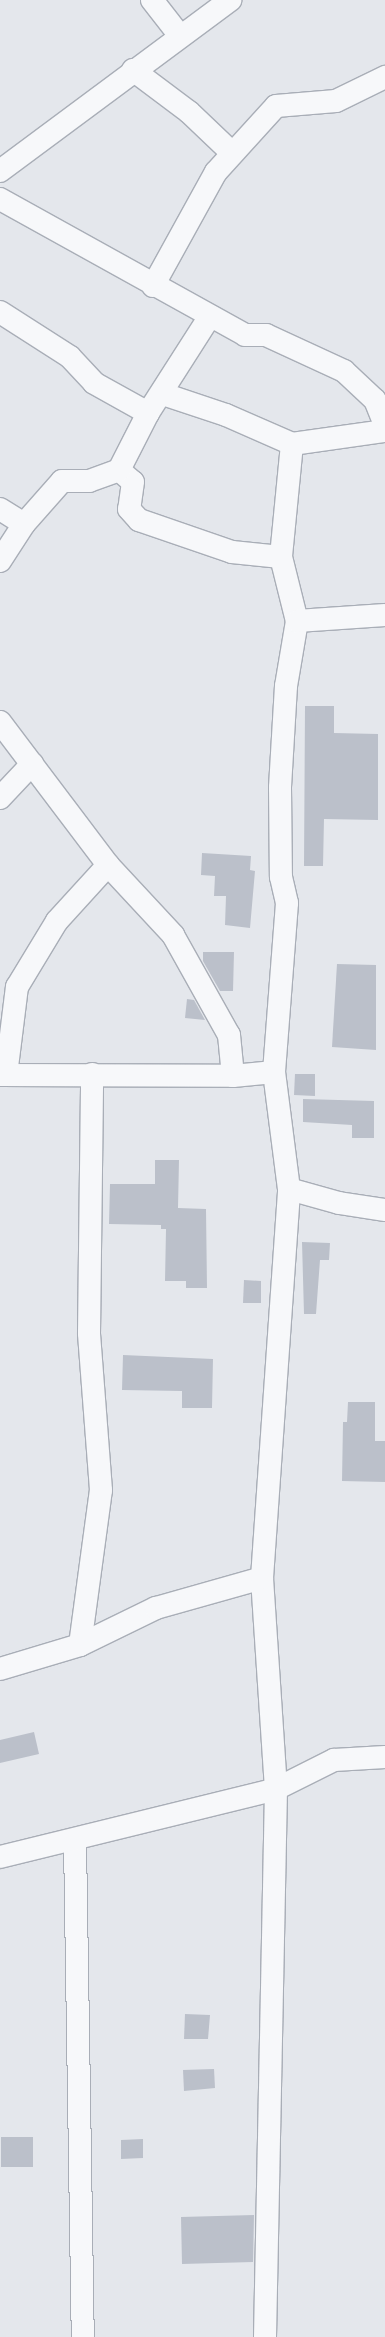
<!DOCTYPE html>
<html>
<head>
<meta charset="utf-8">
<style>
  body { margin:0 }
  #map { position:relative; width:385px; height:2337px; overflow:hidden; background:#e4e7ec; font-family:"IBM Plex Sans",sans-serif }
  div>[style] { position:absolute }
  .building>* { inset:0; background:#bbc0ca }
  .roads { filter:drop-shadow(1px 0 #a9aeb7) drop-shadow(-1px 0 #a9aeb7) drop-shadow(0 1px #a9aeb7) drop-shadow(0 -1px #a9aeb7) }
  .street>* { height:22px; margin:-11px; padding:0 11px; transform-origin:11px; border-radius:11px; background:#f7f8fa }
  span { translate:-50% -50%; white-space:nowrap; text-align:center; line-height:1.15; -webkit-text-stroke:4.5px #f4f6f9; paint-order:stroke }
</style>
</head>
<body>
<div id="map">
  <div class="building">
    <div style="clip-path:polygon(305px 706px,334px 706px,334px 733px,378px 734px,378px 820px,324px 819px,323px 866px,304px 866px)"></div>
    <div style="clip-path:polygon(202px 853px,251px 856px,250px 870px,255px 871px,250px 928px,225px 925px,226px 896px,214px 896px,215px 876px,201px 875px)"></div>
    <div style="clip-path:polygon(203px 952px,234px 952px,233px 991px,220px 991px,203px 961px)"></div>
    <div style="clip-path:polygon(337px 964px,376px 965px,376px 1050px,332px 1047px)"></div>
    <div style="clip-path:polygon(187px 999px,194px 1000px,205px 1020px,185px 1018px)"></div>
    <div style="clip-path:polygon(295px 1074px,315px 1074px,315px 1096px,294px 1095px)"></div>
    <div style="clip-path:polygon(303px 1099px,374px 1101px,374px 1138px,352px 1138px,352px 1125px,303px 1122px)"></div>
    <div style="clip-path:polygon(155px 1160px,179px 1160px,178px 1208px,206px 1209px,207px 1288px,186px 1288px,186px 1281px,165px 1281px,166px 1229px,161px 1229px,161px 1225px,109px 1224px,110px 1184px,155px 1184px)"></div>
    <div style="clip-path:polygon(302px 1242px,330px 1243px,329px 1260px,320px 1260px,316px 1314px,304px 1314px)"></div>
    <div style="clip-path:polygon(244px 1280px,261px 1281px,261px 1303px,243px 1303px)"></div>
    <div style="clip-path:polygon(123px 1355px,213px 1359px,212px 1408px,182px 1408px,182px 1391px,122px 1390px)"></div>
    <div style="clip-path:polygon(348px 1402px,375px 1402px,375px 1441px,385px 1441px,385px 1482px,342px 1481px,343px 1422px,347px 1422px)"></div>
    <div style="clip-path:polygon(34px 1732px,39px 1754px,0 1763px,0 1740px)"></div>
    <div style="clip-path:polygon(185px 2014px,210px 2015px,208px 2039px,184px 2039px)"></div>
    <div style="clip-path:polygon(214px 2069px,215px 2088px,184px 2091px,183px 2070px)"></div>
    <div style="clip-path:polygon(1px 2137px,33px 2137px,33px 2167px,1px 2167px)"></div>
    <div style="clip-path:polygon(143px 2139px,143px 2158px,121px 2159px,121px 2140px)"></div>
    <div style="clip-path:polygon(254px 2215px,253px 2262px,182px 2264px,181px 2217px)"></div>
  </div>
  <div class="roads">
    <div class="street">
      <div style="left:152px;top:0;width:46px;rotate:52.1deg"></div>
      <div style="left:133px;top:70px;width:70px;rotate:36.9deg"></div>
      <div style="left:189px;top:112px;width:58px;rotate:43.6deg"></div>
      <div style="left:0;top:171px;width:287px;rotate:-36.6deg"></div>
      <div style="left:0;top:199px;width:280px;rotate:29deg"></div>
      <div style="left:245px;top:335px;width:21px"></div>
      <div style="left:266px;top:335px;width:86px;rotate:24.8deg"></div>
      <div style="left:344px;top:371px;width:42px;rotate:43.1deg"></div>
      <div style="left:375px;top:400px;width:27px;rotate:68deg"></div>
      <div style="left:153px;top:286px;width:130px;rotate:-61.1deg"></div>
      <div style="left:216px;top:172px;width:89px;rotate:-47.7deg"></div>
      <div style="left:276px;top:106px;width:60px;rotate:-4.8deg"></div>
      <div style="left:336px;top:101px;width:55px;rotate:-26.1deg"></div>
      <div style="left:0;top:312px;width:83px;rotate:32.7deg"></div>
      <div style="left:70px;top:357px;width:35px;rotate:47deg"></div>
      <div style="left:94px;top:383px;width:62px;rotate:29.1deg"></div>
      <div style="left:148px;top:413px;width:115px;rotate:-57.4deg"></div>
      <div style="left:163px;top:394px;width:66px;rotate:18.4deg"></div>
      <div style="left:226px;top:415px;width:72px;rotate:23.7deg"></div>
      <div style="left:292px;top:444px;width:94px;rotate:-8deg"></div>
      <div style="left:292px;top:444px;width:114px;rotate:95.6deg"></div>
      <div style="left:281px;top:557px;width:66px;rotate:76deg"></div>
      <div style="left:297px;top:621px;width:66px;rotate:99.6deg"></div>
      <div style="left:286px;top:686px;width:102px;rotate:93.4deg"></div>
      <div style="left:280px;top:788px;width:89px;rotate:89.4deg"></div>
      <div style="left:281px;top:877px;width:27px;rotate:77deg"></div>
      <div style="left:287px;top:903px;width:169px;rotate:94.4deg"></div>
      <div style="left:274px;top:1072px;width:118px;rotate:82.7deg"></div>
      <div style="left:289px;top:1189px;width:52px;rotate:15.6deg"></div>
      <div style="left:339px;top:1203px;width:47px;rotate:8.7deg"></div>
      <div style="left:119px;top:470px;width:18px;rotate:41deg"></div>
      <div style="left:133px;top:482px;width:27px;rotate:98deg"></div>
      <div style="left:129px;top:509px;width:15px;rotate:48deg"></div>
      <div style="left:139px;top:520px;width:98px;rotate:19deg"></div>
      <div style="left:232px;top:552px;width:49px;rotate:5.8deg"></div>
      <div style="left:0;top:509px;width:28px;rotate:32deg"></div>
      <div style="left:0;top:561px;width:44px;rotate:-57deg"></div>
      <div style="left:24px;top:524px;width:57px;rotate:-48.5deg"></div>
      <div style="left:62px;top:481px;width:27px"></div>
      <div style="left:89px;top:481px;width:32px;rotate:-20deg"></div>
      <div style="left:119px;top:470px;width:64px;rotate:-63deg"></div>
      <div style="left:297px;top:621px;width:88px;rotate:-3.9deg"></div>
      <div style="left:0;top:722px;width:179px;rotate:52.9deg"></div>
      <div style="left:108px;top:865px;width:96px;rotate:47.1deg"></div>
      <div style="left:173px;top:935px;width:115px;rotate:60.8deg"></div>
      <div style="left:229px;top:1035px;width:41px;rotate:84.4deg"></div>
      <div style="left:0;top:798px;width:47px;rotate:-46.7deg"></div>
      <div style="left:0;top:1075px;width:233px;rotate:0.2deg"></div>
      <div style="left:233px;top:1076px;width:41px;rotate:-5.6deg"></div>
      <div style="left:6px;top:1075px;width:89px;rotate:-82.9deg"></div>
      <div style="left:17px;top:987px;width:77px;rotate:-58.8deg"></div>
      <div style="left:57px;top:921px;width:76px;rotate:-47.7deg"></div>
      <div style="left:80px;top:1645px;width:156px;rotate:-82.3deg"></div>
      <div style="left:101px;top:1490px;width:157px;rotate:-94.4deg"></div>
      <div style="left:89px;top:1333px;width:259px;rotate:-89.3deg"></div>
      <div style="left:0;top:1669px;width:84px;rotate:-16.7deg"></div>
      <div style="left:80px;top:1645px;width:85px;rotate:-26deg"></div>
      <div style="left:156px;top:1608px;width:110px;rotate:-15.8deg"></div>
      <div style="left:75px;top:1841px;width:496px;rotate:89.1deg"></div>
      <div style="left:0;top:1857px;width:284px;rotate:-13.8deg"></div>
      <div style="left:276px;top:1789px;width:65px;rotate:-26.6deg"></div>
      <div style="left:334px;top:1760px;width:51px;rotate:-3.4deg"></div>
      <div style="left:265px;top:2337px;width:548px;rotate:-88.85deg"></div>
      <div style="left:276px;top:1789px;width:211px;rotate:-93.8deg"></div>
      <div style="left:262px;top:1578px;width:390px;rotate:-86deg"></div>
    </div>
  </div>
</div>
</body>
</html>
